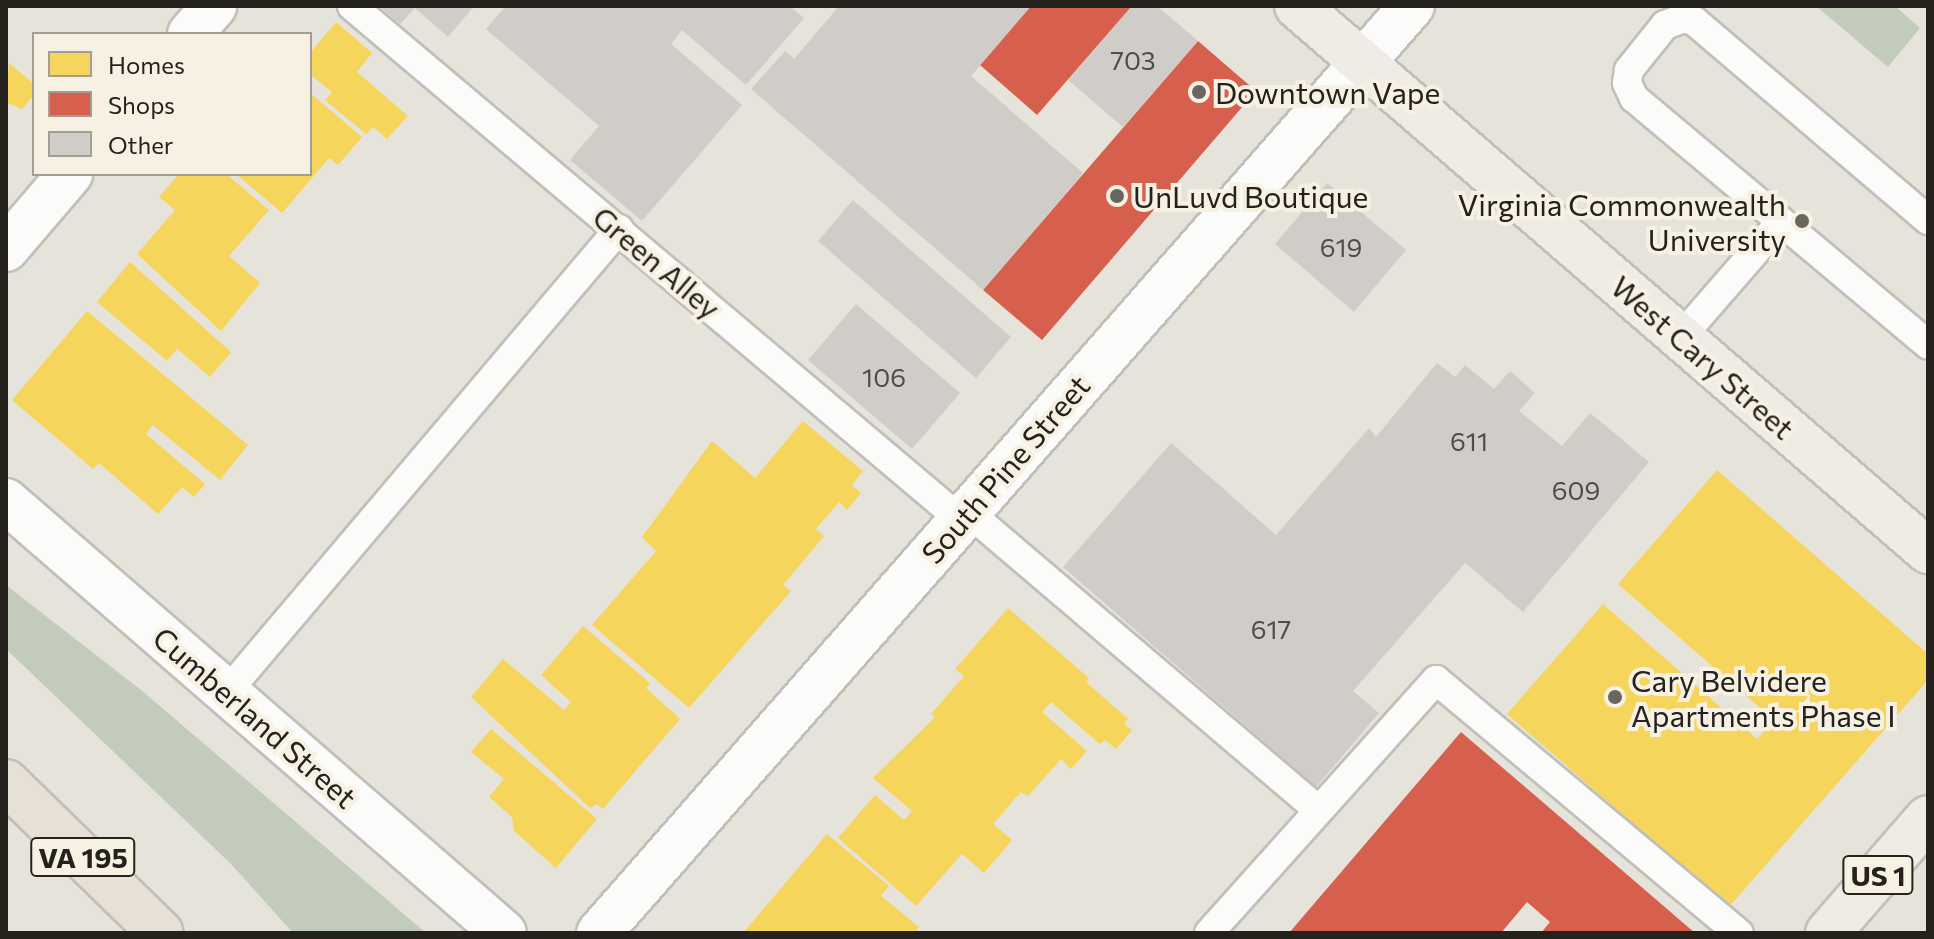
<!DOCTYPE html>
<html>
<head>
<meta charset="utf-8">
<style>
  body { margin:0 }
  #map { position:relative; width:1934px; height:939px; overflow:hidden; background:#e6e3db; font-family:Commissioner,sans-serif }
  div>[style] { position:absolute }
  .green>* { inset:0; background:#c2cbbc }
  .homes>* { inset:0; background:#f6d55c }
  .shops>* { inset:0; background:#d6604d }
  .building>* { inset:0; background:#d0ccc8 }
  .roads { filter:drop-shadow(2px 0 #c1bfba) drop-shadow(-2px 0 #c1bfba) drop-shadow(0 2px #c1bfba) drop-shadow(0 -2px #c1bfba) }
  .lane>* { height:28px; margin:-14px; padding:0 14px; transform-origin:14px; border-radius:14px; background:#fbfbfa }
  .street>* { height:44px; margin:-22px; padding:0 22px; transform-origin:22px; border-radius:22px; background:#fbfbfa }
  .secondary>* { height:44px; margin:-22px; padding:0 22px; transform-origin:22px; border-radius:22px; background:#fbfbfa }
  .primary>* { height:44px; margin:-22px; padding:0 22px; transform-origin:22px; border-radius:22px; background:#efece5 }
  .highway>* { height:44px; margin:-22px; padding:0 22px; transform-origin:22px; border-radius:22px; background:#e7e0d7 }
  .dots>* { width:22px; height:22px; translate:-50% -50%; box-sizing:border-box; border:4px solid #f7f1e4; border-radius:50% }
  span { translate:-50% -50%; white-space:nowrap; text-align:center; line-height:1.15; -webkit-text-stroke:8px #f7f1e4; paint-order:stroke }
  .number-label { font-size:26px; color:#504c48 }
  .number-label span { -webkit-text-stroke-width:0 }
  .shield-label span { padding:2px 6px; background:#f7f1e4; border:2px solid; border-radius:6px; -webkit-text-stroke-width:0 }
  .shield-label { font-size:28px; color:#25221e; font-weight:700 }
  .poi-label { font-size:30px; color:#25221e }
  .left { translate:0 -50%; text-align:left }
  .right { translate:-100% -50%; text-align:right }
  .street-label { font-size:30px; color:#25221e }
  .frame { position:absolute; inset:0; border:8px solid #25221e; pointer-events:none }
  .legend { position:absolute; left:32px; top:32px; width:280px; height:144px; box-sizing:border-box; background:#f7f1e4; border:2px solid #a39e95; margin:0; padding:10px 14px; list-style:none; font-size:24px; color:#25221e }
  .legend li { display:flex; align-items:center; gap:16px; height:40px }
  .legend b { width:40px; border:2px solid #a39e95 }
</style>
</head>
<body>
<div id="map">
  <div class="green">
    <div style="clip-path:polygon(1816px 6px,1895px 6px,1920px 28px,1888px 67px)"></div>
    <div style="clip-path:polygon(6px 585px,141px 690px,426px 933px,293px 933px,232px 865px,6px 649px)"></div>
  </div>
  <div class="homes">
    <div style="clip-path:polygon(336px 22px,372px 53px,357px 72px,408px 116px,387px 139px,373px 127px,366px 134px,325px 100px,332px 92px,310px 74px,310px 53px)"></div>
    <div style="clip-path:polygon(9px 63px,33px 83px,33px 96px,22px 109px,6px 102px)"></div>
    <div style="clip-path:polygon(310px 93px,362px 137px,338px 165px,329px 158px,282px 213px,236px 174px,310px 174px)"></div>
    <div style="clip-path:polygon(179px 174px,226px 174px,269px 210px,229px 256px,260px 283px,221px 331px,137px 254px,175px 210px,159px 197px)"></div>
    <div style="clip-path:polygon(130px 262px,231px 352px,210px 377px,177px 349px,167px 361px,97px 302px)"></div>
    <div style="clip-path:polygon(87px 311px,248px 445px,220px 480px,153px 425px,146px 434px,205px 484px,194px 497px,182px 487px,158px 514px,99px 463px,93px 469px,12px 400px)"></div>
    <div style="clip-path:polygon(803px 421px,863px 471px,852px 485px,861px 493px,847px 510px,839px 502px,816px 529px,824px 536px,783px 585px,791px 591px,689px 708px,592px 625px,656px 551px,642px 537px,712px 441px,755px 478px)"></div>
    <div style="clip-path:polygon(1717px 470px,1928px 654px,1928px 680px,1729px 907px,1507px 714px,1603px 604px,1757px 739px,1774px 720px,1618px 584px)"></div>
    <div style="clip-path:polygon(1008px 608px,1089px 678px,1086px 682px,1128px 719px,1124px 724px,1132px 730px,1116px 749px,1105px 740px,1100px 744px,1051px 702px,1042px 712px,1087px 751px,1071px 769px,1061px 759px,1028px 796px,1021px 792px,993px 824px,1012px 840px,984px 873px,962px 854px,916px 906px,838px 838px,875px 795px,904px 820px,912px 811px,873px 778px,935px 717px,931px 714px,964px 676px,955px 669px)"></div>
    <div style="clip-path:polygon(583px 626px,650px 683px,646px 688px,680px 719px,603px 809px,597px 804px,590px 808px,471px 697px,503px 659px,564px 710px,571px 702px,541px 675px)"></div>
    <div style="clip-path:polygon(491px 729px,597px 819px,556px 868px,514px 831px,512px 817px,489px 797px,504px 779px,471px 752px)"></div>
    <div style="clip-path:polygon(827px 834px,889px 886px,881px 896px,919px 927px,914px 933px,743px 933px)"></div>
  </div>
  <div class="shops">
    <div style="clip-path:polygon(1031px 6px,1132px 6px,1037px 115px,980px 65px)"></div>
    <div style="clip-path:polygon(1198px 41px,1256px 91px,1042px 340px,983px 290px)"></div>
    <div style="clip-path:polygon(1461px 732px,1695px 933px,1541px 933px,1550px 922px,1527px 902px,1501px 933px,1289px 933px)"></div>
  </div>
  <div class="building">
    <div style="clip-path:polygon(379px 6px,474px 6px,448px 37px,415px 8px,400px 24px)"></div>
    <div style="clip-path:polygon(506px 6px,790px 6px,804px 18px,746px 85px,682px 30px,671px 44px,742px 105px,642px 221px,570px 160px,599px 126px,486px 29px)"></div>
    <div style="clip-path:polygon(839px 6px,1031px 6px,971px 76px,1083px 173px,983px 290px,751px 89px,785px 51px,794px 59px)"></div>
    <div style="clip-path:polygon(1132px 6px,1157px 6px,1198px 41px,1123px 127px,1068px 80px)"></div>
    <div style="clip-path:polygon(1327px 183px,1406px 250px,1354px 312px,1275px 244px)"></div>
    <div style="clip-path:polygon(853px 200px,1011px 337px,976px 378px,818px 241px)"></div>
    <div style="clip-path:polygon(856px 304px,960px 393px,912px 449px,808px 360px)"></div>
    <div style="clip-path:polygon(1437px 363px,1455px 377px,1465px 365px,1494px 389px,1510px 371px,1535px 393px,1519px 411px,1562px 446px,1590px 413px,1649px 462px,1523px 612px,1465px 563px,1353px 691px,1379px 713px,1316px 787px,1063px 567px,1171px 443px,1276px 535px,1369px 428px,1376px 437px)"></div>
  </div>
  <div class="roads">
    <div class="lane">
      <div style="left:352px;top:6px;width:797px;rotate:40.16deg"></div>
      <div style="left:1928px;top:220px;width:307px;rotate:-139.6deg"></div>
      <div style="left:1694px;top:21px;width:10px;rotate:-163deg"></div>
      <div style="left:1684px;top:18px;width:20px;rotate:160deg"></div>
      <div style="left:1665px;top:25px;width:58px;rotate:128.7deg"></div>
      <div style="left:1629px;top:70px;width:13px;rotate:99deg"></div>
      <div style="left:1627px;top:83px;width:17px;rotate:65deg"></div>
      <div style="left:1634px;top:98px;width:384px;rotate:40deg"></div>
      <div style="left:1680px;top:338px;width:152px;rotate:-49deg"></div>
      <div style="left:968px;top:512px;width:460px;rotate:40.4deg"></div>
      <div style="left:226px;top:693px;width:608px;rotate:-49.74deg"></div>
      <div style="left:1209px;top:933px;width:340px;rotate:-48.1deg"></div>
      <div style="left:1436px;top:680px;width:395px;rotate:39.9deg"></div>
    </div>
    <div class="street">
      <div style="left:599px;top:933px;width:1233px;rotate:-48.75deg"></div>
    </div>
    <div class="secondary">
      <div style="left:190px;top:34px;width:37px;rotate:-49deg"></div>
      <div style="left:6px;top:249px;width:99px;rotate:-49.5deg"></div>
      <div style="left:6px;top:501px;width:659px;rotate:40.94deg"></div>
    </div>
    <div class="primary">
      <div style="left:1297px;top:6px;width:834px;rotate:40.82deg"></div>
      <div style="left:1828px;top:933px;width:152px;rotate:-49deg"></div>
    </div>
    <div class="highway">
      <div style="left:6px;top:782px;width:216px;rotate:44.3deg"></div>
    </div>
  </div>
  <div class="dots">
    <div style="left:1199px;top:92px;background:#696660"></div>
    <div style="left:1117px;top:196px;background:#696660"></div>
    <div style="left:1802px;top:221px;background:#696660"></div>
    <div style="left:1615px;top:697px;background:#696660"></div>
  </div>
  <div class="number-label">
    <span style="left:1133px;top:60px">703</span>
    <span style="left:1341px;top:247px">619</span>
    <span style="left:884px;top:377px">106</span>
    <span style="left:1469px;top:441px">611</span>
    <span style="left:1576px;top:490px">609</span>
    <span style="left:1271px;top:629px">617</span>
  </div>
  <div class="shield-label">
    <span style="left:83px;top:857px">VA 195</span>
    <span style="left:1878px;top:875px">US 1</span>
  </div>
  <div class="poi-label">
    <span class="left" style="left:1215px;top:92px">Downtown Vape</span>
    <span class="left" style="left:1133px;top:196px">UnLuvd Boutique</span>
    <span class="right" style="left:1786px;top:221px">Virginia Commonwealth<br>University</span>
    <span class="left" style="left:1631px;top:697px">Cary Belvidere<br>Apartments Phase I</span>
  </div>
  <div class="street-label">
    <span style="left:657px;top:262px;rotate:40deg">Green Alley</span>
    <span style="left:1703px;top:357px;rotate:41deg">West Cary Street</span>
    <span style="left:1005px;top:469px;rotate:-49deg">South Pine Street</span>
    <span style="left:255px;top:717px;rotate:41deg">Cumberland Street</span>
  </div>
  <div class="frame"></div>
  <ul class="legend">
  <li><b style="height:22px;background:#f6d55c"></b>Homes</li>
  <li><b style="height:22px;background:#d6604d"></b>Shops</li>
  <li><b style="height:22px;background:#d0ccc8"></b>Other</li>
  </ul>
</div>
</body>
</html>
